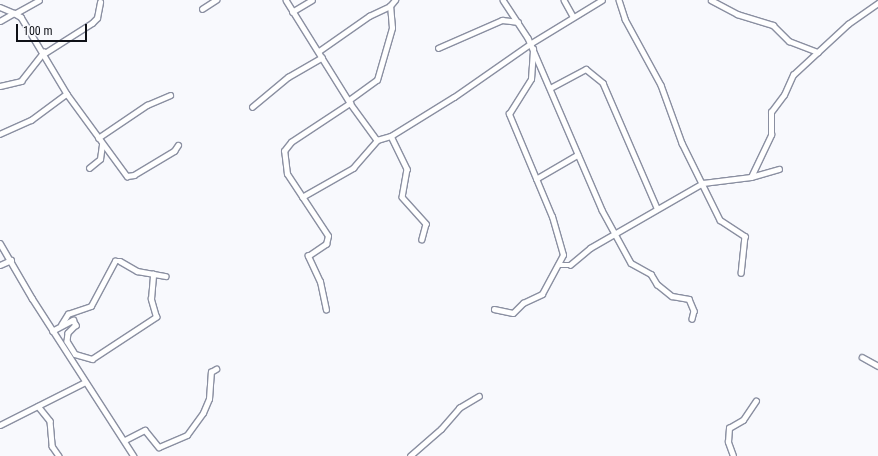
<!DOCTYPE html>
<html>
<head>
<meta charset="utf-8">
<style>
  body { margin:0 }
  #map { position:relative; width:878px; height:456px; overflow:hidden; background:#f8f9fd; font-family:"Roboto Condensed",sans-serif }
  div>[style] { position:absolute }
  .roads { filter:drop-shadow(1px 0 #8a8fa1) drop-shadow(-1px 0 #8a8fa1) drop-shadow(0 1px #8a8fa1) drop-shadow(0 -1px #8a8fa1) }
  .street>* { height:4.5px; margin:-2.25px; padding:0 2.25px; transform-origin:2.25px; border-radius:2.25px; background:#fff }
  span { translate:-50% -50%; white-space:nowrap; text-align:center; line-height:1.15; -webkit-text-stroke:3px #f8f9fd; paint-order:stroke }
  .scale { position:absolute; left:16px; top:24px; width:71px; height:18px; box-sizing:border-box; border:2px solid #0f1117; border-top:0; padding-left:5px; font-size:12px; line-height:14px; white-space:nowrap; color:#0f1117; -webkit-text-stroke:3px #f8f9fd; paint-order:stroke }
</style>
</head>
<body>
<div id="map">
  <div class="roads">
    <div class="street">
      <div style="left:286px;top:0;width:121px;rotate:58.1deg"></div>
      <div style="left:350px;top:103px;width:46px;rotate:53.9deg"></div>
      <div style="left:377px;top:140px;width:15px;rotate:-16deg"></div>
      <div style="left:391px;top:136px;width:74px;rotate:-31.8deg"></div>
      <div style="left:454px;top:97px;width:93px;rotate:-34.9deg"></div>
      <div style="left:530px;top:44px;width:84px;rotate:-31.4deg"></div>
      <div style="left:503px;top:0;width:45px;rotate:56.7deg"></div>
      <div style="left:528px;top:38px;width:187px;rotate:66.7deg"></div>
      <div style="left:602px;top:210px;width:60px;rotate:61.3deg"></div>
      <div style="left:631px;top:263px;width:23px;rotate:29deg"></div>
      <div style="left:651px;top:274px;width:12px;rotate:59deg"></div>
      <div style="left:657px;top:284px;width:19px;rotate:39deg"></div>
      <div style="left:672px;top:296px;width:17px;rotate:10deg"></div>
      <div style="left:689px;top:299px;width:13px;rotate:67deg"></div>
      <div style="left:694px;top:311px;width:8px;rotate:104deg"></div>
      <div style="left:564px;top:0;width:18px;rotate:61deg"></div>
      <div style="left:619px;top:0;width:20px;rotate:72deg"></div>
      <div style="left:625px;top:19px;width:75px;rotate:61.4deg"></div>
      <div style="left:661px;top:85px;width:62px;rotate:70.1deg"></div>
      <div style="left:682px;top:143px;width:86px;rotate:63.7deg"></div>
      <div style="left:720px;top:220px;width:30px;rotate:33deg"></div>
      <div style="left:745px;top:236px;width:37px;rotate:96deg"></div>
      <div style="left:711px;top:0;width:30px;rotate:28deg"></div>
      <div style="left:737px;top:14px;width:38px;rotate:17deg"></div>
      <div style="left:773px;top:25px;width:23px;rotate:45deg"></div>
      <div style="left:789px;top:41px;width:31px;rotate:21deg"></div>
      <div style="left:0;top:7px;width:15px;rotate:23deg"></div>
      <div style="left:202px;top:9px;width:17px;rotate:-33deg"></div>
      <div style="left:292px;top:12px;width:23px;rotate:-31deg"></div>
      <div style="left:16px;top:13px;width:26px;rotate:-29deg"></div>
      <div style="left:0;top:21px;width:16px;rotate:-30deg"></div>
      <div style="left:14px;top:13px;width:8px;rotate:30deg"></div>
      <div style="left:21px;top:17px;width:90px;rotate:59.1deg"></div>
      <div style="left:67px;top:94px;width:44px;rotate:143.4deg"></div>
      <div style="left:32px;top:120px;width:35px;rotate:156deg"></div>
      <div style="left:438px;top:48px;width:70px;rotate:-23.6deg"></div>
      <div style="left:502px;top:20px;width:16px;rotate:7deg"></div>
      <div style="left:319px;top:51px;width:61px;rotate:-35deg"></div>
      <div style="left:369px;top:16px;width:23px;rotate:-25deg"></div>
      <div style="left:390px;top:6px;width:8px;rotate:-50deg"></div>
      <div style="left:45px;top:53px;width:56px;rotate:-32.6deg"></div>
      <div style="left:92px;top:23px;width:7px;rotate:-45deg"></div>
      <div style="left:97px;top:18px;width:16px;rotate:-79deg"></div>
      <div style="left:0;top:86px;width:22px;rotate:-13deg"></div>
      <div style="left:21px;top:81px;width:37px;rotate:-52deg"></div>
      <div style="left:552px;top:87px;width:38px;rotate:-28deg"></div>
      <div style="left:586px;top:69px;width:22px;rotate:39deg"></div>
      <div style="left:603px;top:83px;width:136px;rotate:66.6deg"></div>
      <div style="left:67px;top:94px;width:102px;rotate:53.8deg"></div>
      <div style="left:127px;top:176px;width:7px;rotate:-8deg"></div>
      <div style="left:134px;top:175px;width:47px;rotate:-31deg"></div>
      <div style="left:174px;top:151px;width:7px;rotate:-56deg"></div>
      <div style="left:349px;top:100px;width:34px;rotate:-36deg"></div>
      <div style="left:377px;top:80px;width:54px;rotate:-73.9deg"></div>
      <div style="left:392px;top:28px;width:22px;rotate:-95deg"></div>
      <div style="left:252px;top:107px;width:47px;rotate:-39.8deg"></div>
      <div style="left:288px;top:77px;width:39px;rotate:-30deg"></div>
      <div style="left:391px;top:136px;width:37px;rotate:64deg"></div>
      <div style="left:407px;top:169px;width:28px;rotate:100deg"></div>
      <div style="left:402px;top:197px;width:36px;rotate:48deg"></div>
      <div style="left:426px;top:224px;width:16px;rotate:105deg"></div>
      <div style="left:98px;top:138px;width:59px;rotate:-34deg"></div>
      <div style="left:147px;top:105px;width:25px;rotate:-23deg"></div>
      <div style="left:89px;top:168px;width:14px;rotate:-39deg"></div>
      <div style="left:100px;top:159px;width:15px;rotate:-82deg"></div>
      <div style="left:751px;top:177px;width:47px;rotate:-64.5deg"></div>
      <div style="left:771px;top:135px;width:23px;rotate:-90deg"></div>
      <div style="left:771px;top:112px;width:21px;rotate:-53deg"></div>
      <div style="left:784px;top:95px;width:22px;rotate:-66deg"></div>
      <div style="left:793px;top:75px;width:75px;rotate:-42.8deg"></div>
      <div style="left:848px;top:24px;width:37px;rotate:-35deg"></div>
      <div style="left:536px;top:179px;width:48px;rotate:-30.3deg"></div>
      <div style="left:302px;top:197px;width:59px;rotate:-29.6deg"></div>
      <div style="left:353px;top:168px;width:37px;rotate:-49deg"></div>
      <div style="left:0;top:243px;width:64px;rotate:59.8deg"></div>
      <div style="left:32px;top:298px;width:188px;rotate:57.2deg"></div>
      <div style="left:0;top:265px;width:12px;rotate:-24deg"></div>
      <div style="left:560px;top:265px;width:10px"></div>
      <div style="left:570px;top:265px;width:26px;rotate:-40deg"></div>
      <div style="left:590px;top:248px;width:130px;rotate:-29.9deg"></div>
      <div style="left:703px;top:183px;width:48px;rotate:-7.1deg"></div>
      <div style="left:751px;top:177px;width:29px;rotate:-16deg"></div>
      <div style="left:494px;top:309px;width:19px;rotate:12deg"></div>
      <div style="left:513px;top:313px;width:14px;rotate:-45deg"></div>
      <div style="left:523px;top:303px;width:21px;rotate:-25deg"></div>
      <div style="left:542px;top:294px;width:44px;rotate:-61.7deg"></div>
      <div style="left:563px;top:255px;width:40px;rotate:-106deg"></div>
      <div style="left:552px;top:217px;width:112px;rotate:-112.7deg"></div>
      <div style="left:509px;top:114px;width:41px;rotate:-57.8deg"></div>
      <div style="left:531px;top:79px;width:30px;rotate:-86deg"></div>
      <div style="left:326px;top:310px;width:29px;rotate:-102deg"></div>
      <div style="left:320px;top:282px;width:29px;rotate:-115deg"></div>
      <div style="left:308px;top:256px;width:22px;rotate:-34deg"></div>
      <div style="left:326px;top:244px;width:8px;rotate:-76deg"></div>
      <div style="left:328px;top:236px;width:74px;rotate:-123.5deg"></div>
      <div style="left:287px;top:174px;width:23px;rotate:-97deg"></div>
      <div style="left:284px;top:151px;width:11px;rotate:-52deg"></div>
      <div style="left:291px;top:142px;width:71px;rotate:-33.5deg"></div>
      <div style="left:61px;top:325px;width:13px;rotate:-58deg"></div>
      <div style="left:68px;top:314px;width:24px;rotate:-19deg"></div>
      <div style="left:91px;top:306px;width:51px;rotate:-61.9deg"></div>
      <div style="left:115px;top:261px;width:5px"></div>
      <div style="left:120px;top:261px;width:20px;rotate:30deg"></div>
      <div style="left:137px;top:271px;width:29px;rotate:10deg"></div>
      <div style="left:52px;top:331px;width:24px;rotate:-28deg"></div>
      <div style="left:73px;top:320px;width:6px;rotate:59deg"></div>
      <div style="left:76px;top:325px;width:11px;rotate:135deg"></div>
      <div style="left:68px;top:333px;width:8px;rotate:97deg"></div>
      <div style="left:67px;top:341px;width:15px;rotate:58deg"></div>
      <div style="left:75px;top:354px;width:18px;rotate:16deg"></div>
      <div style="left:92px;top:359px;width:77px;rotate:-33.3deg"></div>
      <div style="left:156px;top:317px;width:19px;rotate:-106deg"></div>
      <div style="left:151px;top:299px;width:25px;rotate:-85deg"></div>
      <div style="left:862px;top:357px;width:18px;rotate:29deg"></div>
      <div style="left:38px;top:406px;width:19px;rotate:51deg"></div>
      <div style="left:50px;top:421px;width:25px;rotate:85deg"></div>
      <div style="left:52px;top:446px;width:12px;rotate:55deg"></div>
      <div style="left:0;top:425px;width:95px;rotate:-26.8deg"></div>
      <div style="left:125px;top:440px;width:22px;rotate:-27deg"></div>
      <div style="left:145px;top:430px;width:22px;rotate:51deg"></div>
      <div style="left:159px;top:447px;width:30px;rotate:-23deg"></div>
      <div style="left:187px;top:435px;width:27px;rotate:-54deg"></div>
      <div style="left:203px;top:413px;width:15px;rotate:-67deg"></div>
      <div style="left:209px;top:399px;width:27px;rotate:-86deg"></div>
      <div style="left:211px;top:372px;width:6px;rotate:-31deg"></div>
      <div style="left:410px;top:456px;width:41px;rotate:-41.1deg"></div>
      <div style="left:441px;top:429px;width:28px;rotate:-49deg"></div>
      <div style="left:459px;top:408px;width:23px;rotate:-31deg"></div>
      <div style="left:733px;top:456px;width:15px;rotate:-110deg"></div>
      <div style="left:728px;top:442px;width:14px;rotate:-86deg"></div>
      <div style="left:729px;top:428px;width:16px;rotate:-30deg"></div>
      <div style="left:743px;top:420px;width:23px;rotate:-56deg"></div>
    </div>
  </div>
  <div class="scale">100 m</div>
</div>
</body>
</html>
